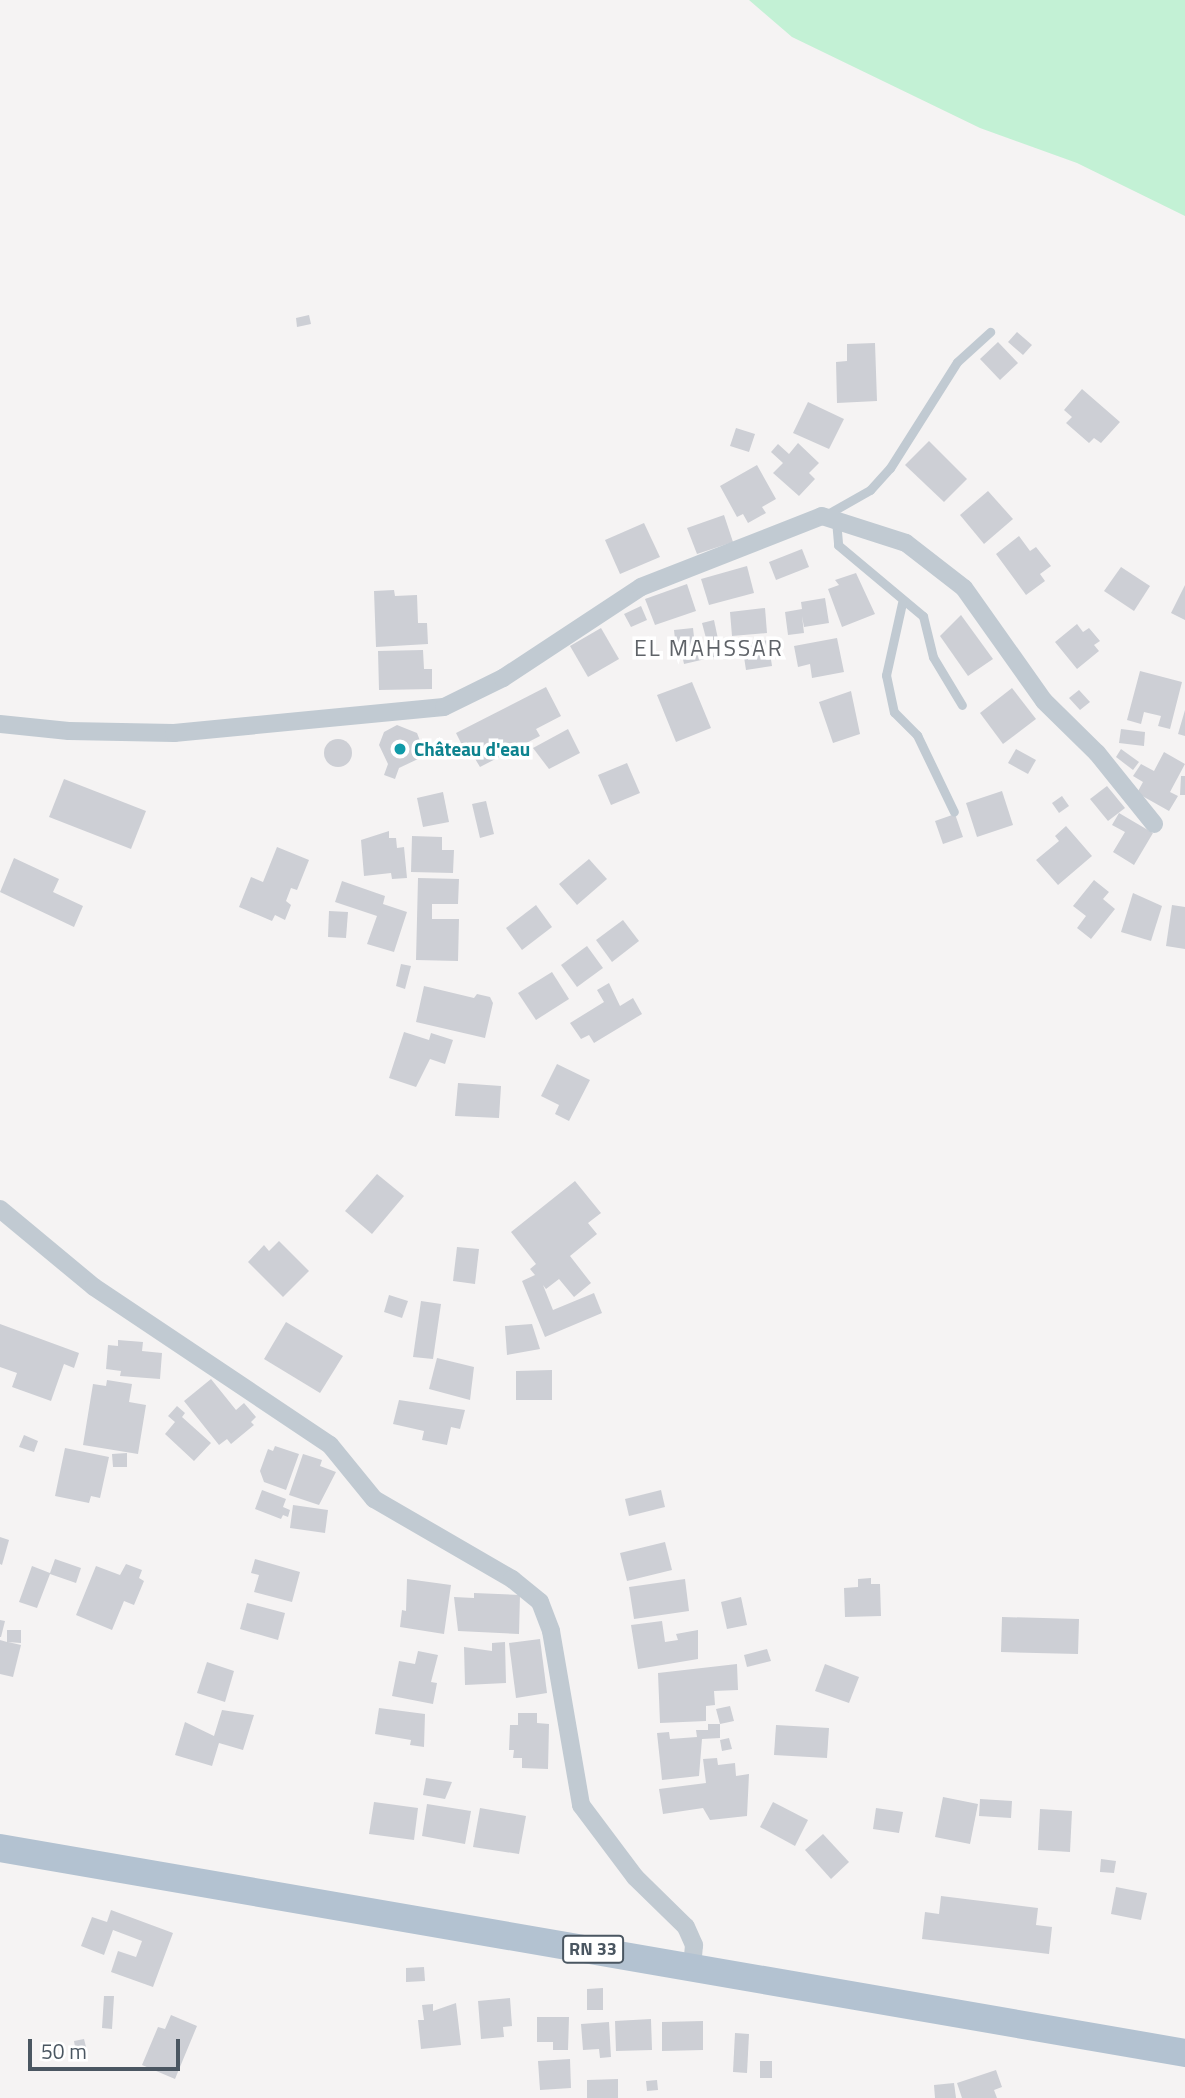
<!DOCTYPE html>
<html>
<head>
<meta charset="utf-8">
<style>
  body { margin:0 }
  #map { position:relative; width:1185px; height:2098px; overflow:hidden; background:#f5f3f3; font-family:"Titillium Web",sans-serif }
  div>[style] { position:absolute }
  .green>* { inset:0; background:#c3f1d5 }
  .building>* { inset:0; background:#cdcfd5 }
  .round { border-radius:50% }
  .service>* { height:9px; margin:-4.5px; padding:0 4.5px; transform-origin:4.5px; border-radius:4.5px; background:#c1cad2 }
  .minor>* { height:18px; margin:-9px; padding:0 9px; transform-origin:9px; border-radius:9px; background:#c1cad2 }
  .primary>* { height:28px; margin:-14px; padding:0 14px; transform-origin:14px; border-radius:14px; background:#b3c2d1 }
  .dots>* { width:19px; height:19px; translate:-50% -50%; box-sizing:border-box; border:4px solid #fff; border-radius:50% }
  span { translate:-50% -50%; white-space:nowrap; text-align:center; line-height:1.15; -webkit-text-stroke:7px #fff; paint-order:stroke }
  .shield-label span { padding:2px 5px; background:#fff; border:2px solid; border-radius:5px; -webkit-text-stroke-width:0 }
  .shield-label { font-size:18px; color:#4a5661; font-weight:700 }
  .culture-label { font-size:19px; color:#0d838f; font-weight:700 }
  .left { translate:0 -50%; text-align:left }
  .quarter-label { font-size:23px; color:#5f6368; letter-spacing:2px }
  .scale { position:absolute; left:28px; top:2039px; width:152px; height:32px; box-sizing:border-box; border:4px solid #4a5661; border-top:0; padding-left:9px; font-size:21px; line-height:24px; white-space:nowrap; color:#4a5661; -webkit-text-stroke:5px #fff; paint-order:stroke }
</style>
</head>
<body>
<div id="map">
  <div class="green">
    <div style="clip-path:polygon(749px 0,1185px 0,1185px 216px,1077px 163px,980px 128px,792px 37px)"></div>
  </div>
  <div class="building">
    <div style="clip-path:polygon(309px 315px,311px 324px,297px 327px,296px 318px)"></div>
    <div style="clip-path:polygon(1017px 332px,1032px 345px,1023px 355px,1008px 342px)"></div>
    <div style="clip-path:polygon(998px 342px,1018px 363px,1000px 380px,980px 359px)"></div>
    <div style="clip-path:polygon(875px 343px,877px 401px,837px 403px,836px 362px,847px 361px,847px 344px)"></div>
    <div style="clip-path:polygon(1082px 389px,1120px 422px,1101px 443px,1094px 438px,1089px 443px,1066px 423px,1072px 417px,1064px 410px)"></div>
    <div style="clip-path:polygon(808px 402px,844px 419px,829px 449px,793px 433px)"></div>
    <div style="clip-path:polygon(736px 428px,755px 434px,749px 452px,730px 446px)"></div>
    <div style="clip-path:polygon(929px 441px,967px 479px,944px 502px,905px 465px)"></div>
    <div style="clip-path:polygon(798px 443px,819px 463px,809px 473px,815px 479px,799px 496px,773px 473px,783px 463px,771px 452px,778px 444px,789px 454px)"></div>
    <div style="clip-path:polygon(757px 465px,776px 499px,762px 507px,766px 513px,748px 523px,743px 514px,737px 517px,720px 486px)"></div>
    <div style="clip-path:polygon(988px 491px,1013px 519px,984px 544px,960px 515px)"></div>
    <div style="clip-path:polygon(724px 515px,733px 542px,697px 554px,687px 528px)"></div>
    <div style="clip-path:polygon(644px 523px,660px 557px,620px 574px,605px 540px)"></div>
    <div style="clip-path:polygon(1019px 536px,1030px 551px,1036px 547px,1051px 566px,1040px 574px,1045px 581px,1026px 595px,996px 554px)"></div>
    <div style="clip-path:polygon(802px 549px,809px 567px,776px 580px,769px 562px)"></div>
    <div style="clip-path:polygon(747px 566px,754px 593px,709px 605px,701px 579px)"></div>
    <div style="clip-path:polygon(1121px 567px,1150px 586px,1134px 611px,1104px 591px)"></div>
    <div style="clip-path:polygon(856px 573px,875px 614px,842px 627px,828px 589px,839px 585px,835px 580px)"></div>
    <div style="clip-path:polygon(687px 584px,696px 611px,655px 625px,645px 599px)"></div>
    <div style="clip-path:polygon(1185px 585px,1185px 620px,1171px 613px)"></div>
    <div style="clip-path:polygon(394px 590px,395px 596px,417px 595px,418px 623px,427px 623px,428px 644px,376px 647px,374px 591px)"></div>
    <div style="clip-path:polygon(825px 598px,829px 623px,804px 627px,802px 616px,804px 633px,788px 635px,785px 612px,802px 609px,801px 602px)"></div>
    <div style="clip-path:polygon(641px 606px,647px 620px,631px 627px,624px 614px)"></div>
    <div style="clip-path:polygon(765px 608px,767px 633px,732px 636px,730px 612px)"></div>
    <div style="clip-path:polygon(961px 615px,993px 659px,968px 676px,940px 636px)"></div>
    <div style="clip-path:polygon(714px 620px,718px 639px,707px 642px,702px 623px)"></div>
    <div style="clip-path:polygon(1077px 624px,1083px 632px,1089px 628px,1100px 641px,1094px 645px,1099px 651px,1077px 669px,1055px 642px)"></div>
    <div style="clip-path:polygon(601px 628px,619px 659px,588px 677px,570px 646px)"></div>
    <div style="clip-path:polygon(693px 628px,695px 646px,676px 648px,674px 630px)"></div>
    <div style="clip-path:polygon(837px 638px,844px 672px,812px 678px,810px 664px,798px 667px,794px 646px)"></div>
    <div style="clip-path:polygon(768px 640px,772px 666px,746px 670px,742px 644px)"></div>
    <div style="clip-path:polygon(711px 643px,714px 657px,684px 664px,681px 650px)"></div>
    <div style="clip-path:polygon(423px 650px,424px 669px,432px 669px,432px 689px,379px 690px,378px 651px)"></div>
    <div style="clip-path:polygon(1140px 671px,1182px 682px,1170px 729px,1158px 726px,1161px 716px,1144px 712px,1141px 724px,1127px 720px)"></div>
    <div style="clip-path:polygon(692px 682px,711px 728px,676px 742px,657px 695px)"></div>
    <div style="clip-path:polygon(546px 687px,561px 716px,536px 729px,540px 736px,480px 767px,474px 757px,469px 759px,456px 733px)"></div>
    <div style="clip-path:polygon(1012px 688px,1036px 719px,1003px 744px,980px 713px)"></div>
    <div style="clip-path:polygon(1079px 690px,1090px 702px,1080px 710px,1069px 698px)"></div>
    <div style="clip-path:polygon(851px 691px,860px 734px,833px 743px,819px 702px)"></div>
    <div style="clip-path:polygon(1185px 710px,1185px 736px,1178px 734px)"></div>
    <div style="clip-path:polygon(397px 725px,417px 733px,422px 746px,418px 759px,399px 768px,395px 779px,384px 775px,388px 764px,379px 745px,384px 732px)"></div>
    <div style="clip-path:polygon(568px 729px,580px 753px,549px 769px,533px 748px)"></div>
    <div style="clip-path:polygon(1121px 729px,1145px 732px,1144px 746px,1119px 743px)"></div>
    <div class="round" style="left:324px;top:739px;width:28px;height:28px"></div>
    <div style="clip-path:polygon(1016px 749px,1036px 760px,1028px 774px,1008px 763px)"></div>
    <div style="clip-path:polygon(1121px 749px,1139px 762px,1133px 770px,1116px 757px)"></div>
    <div style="clip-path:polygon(1164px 752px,1185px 764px,1170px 792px,1178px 796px,1169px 811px,1137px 793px,1143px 782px,1133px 776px,1141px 764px,1154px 771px)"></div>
    <div style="clip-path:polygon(627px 763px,640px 793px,611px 805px,598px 775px)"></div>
    <div style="clip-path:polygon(1181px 776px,1185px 776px,1185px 795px,1180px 795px)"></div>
    <div style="clip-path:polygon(64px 779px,146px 811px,131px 849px,49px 817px)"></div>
    <div style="clip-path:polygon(1107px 786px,1125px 808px,1108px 821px,1090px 799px)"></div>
    <div style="clip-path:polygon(1002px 791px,1013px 825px,977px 837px,966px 803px)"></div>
    <div style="clip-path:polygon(443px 792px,449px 822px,423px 827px,417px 798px)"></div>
    <div style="clip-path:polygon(1062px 796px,1069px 806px,1059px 813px,1052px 803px)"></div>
    <div style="clip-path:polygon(486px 801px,494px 834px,480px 838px,472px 804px)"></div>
    <div style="clip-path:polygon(1119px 813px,1153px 833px,1134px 865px,1113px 852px,1125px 832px,1112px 825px)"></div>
    <div style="clip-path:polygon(955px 814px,963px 837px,943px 844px,935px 821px)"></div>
    <div style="clip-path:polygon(1066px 826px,1092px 856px,1058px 885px,1036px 860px,1059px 841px,1055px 836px)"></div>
    <div style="clip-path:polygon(389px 831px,389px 838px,396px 838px,397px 848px,404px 847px,407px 878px,392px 879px,391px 873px,364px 876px,361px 840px)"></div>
    <div style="clip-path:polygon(412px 836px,442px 837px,442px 850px,454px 850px,453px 873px,411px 872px)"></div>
    <div style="clip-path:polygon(277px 847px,309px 860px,297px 890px,291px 888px,286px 901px,291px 905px,285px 920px,275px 915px,272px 921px,239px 907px,251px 877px,263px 882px)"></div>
    <div style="clip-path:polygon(14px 858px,59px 879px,53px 892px,83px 906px,74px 927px,0 892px)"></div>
    <div style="clip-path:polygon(589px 859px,607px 879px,577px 905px,559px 884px)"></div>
    <div style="clip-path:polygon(418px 878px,459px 879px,458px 904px,432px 904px,432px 919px,459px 919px,458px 961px,416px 960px)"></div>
    <div style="clip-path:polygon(1094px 880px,1109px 892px,1103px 899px,1115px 909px,1091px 939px,1077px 928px,1086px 916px,1073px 906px)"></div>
    <div style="clip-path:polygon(342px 881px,385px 896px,383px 904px,407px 912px,394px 952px,367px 944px,377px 916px,335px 902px)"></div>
    <div style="clip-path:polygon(1133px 893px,1162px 906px,1151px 941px,1121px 932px)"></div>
    <div style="clip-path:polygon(536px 905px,552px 927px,522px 950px,506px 928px)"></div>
    <div style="clip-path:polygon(1172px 905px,1185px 907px,1185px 949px,1166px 946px)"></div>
    <div style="clip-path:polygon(329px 911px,348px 912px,346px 938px,328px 937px)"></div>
    <div style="clip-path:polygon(623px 920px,639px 941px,612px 962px,596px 940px)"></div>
    <div style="clip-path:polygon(587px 946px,603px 968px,577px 987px,561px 965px)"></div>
    <div style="clip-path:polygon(401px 964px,411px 966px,405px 989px,396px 986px)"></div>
    <div style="clip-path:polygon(552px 972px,569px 999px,536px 1020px,518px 993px)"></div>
    <div style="clip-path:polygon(609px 983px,620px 1006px,633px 998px,642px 1014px,594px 1043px,589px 1035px,581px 1039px,570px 1023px,604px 1002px,597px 990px)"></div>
    <div style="clip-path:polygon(424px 986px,474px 998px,477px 994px,490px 997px,493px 1003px,485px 1038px,416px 1022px)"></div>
    <div style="clip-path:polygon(404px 1032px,429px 1040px,431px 1033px,453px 1040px,445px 1064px,430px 1059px,416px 1087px,389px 1078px)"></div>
    <div style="clip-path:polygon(557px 1064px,590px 1080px,569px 1121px,555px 1114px,559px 1105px,541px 1096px)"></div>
    <div style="clip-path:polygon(458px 1083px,501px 1086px,499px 1118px,455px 1116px)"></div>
    <div style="clip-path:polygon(377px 1174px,404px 1196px,372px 1234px,345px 1211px)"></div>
    <div style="clip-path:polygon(575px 1181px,601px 1213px,588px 1223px,597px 1234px,570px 1256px,591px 1283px,574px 1297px,559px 1279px,546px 1289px,543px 1285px,553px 1310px,594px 1293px,602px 1313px,545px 1337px,522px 1281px,535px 1275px,530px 1269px,536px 1264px,511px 1232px)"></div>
    <div style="clip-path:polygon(279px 1241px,309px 1271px,283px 1297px,248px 1262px,264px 1245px,269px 1251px)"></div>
    <div style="clip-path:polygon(457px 1247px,479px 1249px,475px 1284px,453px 1281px)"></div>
    <div style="clip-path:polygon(389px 1295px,408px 1301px,402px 1318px,384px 1312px)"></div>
    <div style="clip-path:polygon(421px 1301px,441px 1304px,433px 1359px,413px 1357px)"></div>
    <div style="clip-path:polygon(286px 1322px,343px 1356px,320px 1393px,264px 1359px)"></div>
    <div style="clip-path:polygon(0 1324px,79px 1353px,74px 1368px,64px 1364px,51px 1401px,12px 1387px,17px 1373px,0 1367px)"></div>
    <div style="clip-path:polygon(532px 1324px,540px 1349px,507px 1355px,505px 1326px)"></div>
    <div style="clip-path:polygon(118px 1340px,143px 1342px,142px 1351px,162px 1353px,160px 1379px,120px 1376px,121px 1371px,106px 1369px,108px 1345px,118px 1346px)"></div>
    <div style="clip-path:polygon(437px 1358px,474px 1367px,470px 1400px,429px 1389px)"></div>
    <div style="clip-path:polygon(552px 1370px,552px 1400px,516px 1400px,516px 1371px)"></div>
    <div style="clip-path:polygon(211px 1379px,236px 1410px,244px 1403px,256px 1417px,251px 1422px,254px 1425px,231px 1444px,227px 1439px,219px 1445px,184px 1401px)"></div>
    <div style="clip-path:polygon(107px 1380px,132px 1384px,129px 1402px,146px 1405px,138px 1454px,83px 1445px,93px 1384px,106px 1386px)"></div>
    <div style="clip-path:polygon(399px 1400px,465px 1410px,460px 1429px,451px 1427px,447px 1445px,422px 1440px,424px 1431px,393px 1424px)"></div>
    <div style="clip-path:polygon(177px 1406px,185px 1413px,182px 1417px,211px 1443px,194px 1461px,165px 1434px,175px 1422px,168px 1416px)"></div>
    <div style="clip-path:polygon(24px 1435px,38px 1441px,34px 1452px,19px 1447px)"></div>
    <div style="clip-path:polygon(275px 1446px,299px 1454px,286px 1490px,264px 1482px,260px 1471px,268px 1449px,273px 1451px)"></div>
    <div style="clip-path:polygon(65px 1448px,109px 1457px,100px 1498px,91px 1496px,89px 1503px,55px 1496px)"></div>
    <div style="clip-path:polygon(127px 1453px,127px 1467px,113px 1467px,112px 1454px)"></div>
    <div style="clip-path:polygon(303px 1454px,322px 1460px,320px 1466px,336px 1472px,319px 1505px,289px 1495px)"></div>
    <div style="clip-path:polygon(262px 1490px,286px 1499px,283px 1507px,290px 1510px,288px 1517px,283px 1515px,281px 1519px,255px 1509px)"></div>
    <div style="clip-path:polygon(661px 1490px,665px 1507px,629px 1516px,625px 1499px)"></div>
    <div style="clip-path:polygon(293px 1505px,328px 1510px,325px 1533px,290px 1528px)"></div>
    <div style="clip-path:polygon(0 1537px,9px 1540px,2px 1565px,0 1564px)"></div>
    <div style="clip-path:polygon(665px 1542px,672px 1570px,627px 1581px,620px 1553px)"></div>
    <div style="clip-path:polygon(55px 1559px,81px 1568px,76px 1583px,50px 1574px,37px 1608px,19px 1602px,32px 1566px,50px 1573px)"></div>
    <div style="clip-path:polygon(255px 1559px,300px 1572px,292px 1602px,254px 1592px,259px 1575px,251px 1573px)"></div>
    <div style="clip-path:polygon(126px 1564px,142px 1570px,139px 1578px,144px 1581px,134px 1605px,124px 1601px,112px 1630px,76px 1615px,96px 1566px,120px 1575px)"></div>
    <div style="clip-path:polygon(871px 1578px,871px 1584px,880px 1584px,881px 1616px,845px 1617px,844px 1588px,858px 1587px,858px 1579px)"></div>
    <div style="clip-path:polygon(407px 1579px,451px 1585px,444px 1634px,400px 1627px,402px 1610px,406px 1611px)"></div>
    <div style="clip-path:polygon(685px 1579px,689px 1611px,634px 1619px,629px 1587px)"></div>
    <div style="clip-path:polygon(474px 1593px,520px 1595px,519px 1634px,458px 1631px,454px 1597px,474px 1598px)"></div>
    <div style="clip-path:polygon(741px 1597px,747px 1625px,727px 1629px,721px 1602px)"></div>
    <div style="clip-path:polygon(247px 1603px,285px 1613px,278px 1640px,240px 1629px)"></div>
    <div style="clip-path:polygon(1002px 1617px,1079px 1619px,1078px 1654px,1001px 1652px)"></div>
    <div style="clip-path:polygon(0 1620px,5px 1621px,1px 1637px,0 1637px)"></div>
    <div style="clip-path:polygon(662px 1621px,665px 1642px,678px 1640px,676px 1634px,698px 1630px,698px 1659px,638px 1669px,631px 1625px)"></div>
    <div style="clip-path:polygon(7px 1630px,21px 1630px,21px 1643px,8px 1642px,21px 1645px,13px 1677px,0 1674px,0 1640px,7px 1642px)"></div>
    <div style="clip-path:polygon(540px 1639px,547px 1693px,516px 1698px,509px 1643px)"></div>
    <div style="clip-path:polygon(505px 1642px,506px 1683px,465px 1685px,464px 1647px,492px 1651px,492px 1643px)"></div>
    <div style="clip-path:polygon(767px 1649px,771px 1661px,747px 1667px,744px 1655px)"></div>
    <div style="clip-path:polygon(418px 1651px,438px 1655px,431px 1682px,437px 1683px,433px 1704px,392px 1696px,399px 1661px,415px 1664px)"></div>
    <div style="clip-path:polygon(207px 1662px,234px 1671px,225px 1702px,197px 1693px)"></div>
    <div style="clip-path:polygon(737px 1664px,738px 1690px,714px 1691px,715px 1705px,706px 1706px,706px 1721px,660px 1723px,658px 1673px)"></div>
    <div style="clip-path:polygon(825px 1664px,859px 1677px,849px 1703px,815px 1691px)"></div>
    <div style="clip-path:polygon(730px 1706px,734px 1721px,720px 1724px,716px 1709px)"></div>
    <div style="clip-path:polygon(379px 1708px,425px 1714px,424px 1747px,410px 1745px,411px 1740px,375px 1734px)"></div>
    <div style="clip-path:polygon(222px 1710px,254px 1715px,243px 1750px,219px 1743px,212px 1766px,175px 1755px,185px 1722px,214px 1736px)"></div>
    <div style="clip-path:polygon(518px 1713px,537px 1713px,537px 1723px,549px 1724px,548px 1769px,522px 1768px,522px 1758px,513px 1758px,514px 1750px,509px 1750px,510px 1725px,518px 1725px)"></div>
    <div style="clip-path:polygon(708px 1724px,720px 1724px,720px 1738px,702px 1739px,699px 1776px,662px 1780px,657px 1733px,669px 1732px,670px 1739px,697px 1737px,696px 1730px,708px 1730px)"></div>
    <div style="clip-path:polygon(776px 1725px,829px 1728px,827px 1758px,774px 1755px)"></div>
    <div style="clip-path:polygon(729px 1738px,732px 1749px,722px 1751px,720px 1740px)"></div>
    <div style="clip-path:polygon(717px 1758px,718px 1765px,735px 1763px,736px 1776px,749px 1774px,747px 1816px,710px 1820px,703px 1808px,663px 1814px,659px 1789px,706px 1783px,703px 1759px)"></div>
    <div style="clip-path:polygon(426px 1778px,452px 1782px,445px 1799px,423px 1795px)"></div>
    <div style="clip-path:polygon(943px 1797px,978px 1804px,970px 1844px,935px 1837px)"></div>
    <div style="clip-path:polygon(980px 1799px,1012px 1801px,1011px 1818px,979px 1816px)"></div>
    <div style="clip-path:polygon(374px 1802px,418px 1808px,414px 1840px,369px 1834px)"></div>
    <div style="clip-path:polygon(773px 1802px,808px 1820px,795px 1846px,760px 1827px)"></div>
    <div style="clip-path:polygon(427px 1804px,471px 1811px,465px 1844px,422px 1836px)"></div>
    <div style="clip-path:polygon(480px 1808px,526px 1816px,519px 1854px,473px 1847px)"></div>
    <div style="clip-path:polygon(876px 1808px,903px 1812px,899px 1833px,873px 1829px)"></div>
    <div style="clip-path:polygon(1040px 1809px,1072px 1811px,1070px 1852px,1038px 1850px)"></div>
    <div style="clip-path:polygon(823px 1834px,849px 1862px,831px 1879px,805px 1850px)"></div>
    <div style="clip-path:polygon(1101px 1859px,1116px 1861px,1114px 1873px,1100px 1872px)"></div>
    <div style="clip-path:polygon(1116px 1887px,1147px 1893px,1141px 1920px,1111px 1914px)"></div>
    <div style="clip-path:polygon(941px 1896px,1038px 1908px,1036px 1925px,1052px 1927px,1049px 1954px,922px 1939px,925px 1912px,939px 1914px)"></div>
    <div style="clip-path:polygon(111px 1910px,173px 1933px,153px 1987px,111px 1972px,118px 1951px,136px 1957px,142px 1941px,113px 1930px,104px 1955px,81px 1946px,92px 1917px,107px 1922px)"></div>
    <div style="clip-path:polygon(424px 1967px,425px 1981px,406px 1982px,406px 1968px)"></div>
    <div style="clip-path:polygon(603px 1988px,603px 2010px,587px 2010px,587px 1989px)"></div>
    <div style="clip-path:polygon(104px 1996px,114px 1996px,112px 2029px,102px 2028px)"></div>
    <div style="clip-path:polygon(510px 1998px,512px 2026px,503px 2027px,504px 2037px,481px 2039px,478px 2001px)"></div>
    <div style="clip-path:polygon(456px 2003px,461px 2045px,421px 2049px,418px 2020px,424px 2020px,422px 2005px,433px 2004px,433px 2011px)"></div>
    <div style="clip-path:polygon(171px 2015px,197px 2026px,175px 2079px,142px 2065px,158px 2027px,165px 2029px)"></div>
    <div style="clip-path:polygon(537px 2017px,569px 2017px,568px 2050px,553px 2050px,553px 2042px,537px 2042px)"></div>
    <div style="clip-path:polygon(651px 2019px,652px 2050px,616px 2051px,615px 2021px)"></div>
    <div style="clip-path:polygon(703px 2021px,703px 2050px,662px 2051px,662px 2022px)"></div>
    <div style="clip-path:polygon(609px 2022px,611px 2057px,600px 2058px,599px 2049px,583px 2050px,581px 2024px)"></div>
    <div style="clip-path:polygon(735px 2033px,749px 2034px,747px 2073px,733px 2072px)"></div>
    <div style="clip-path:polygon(84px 2039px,87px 2051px,76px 2053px,74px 2041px)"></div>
    <div style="clip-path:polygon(570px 2059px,571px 2088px,540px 2090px,538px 2061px)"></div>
    <div style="clip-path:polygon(760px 2061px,772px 2061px,772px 2078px,760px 2078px)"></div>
    <div style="clip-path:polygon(996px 2070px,1002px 2087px,994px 2090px,997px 2098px,962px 2098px,957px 2083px)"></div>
    <div style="clip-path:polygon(618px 2079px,618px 2098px,587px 2098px,587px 2080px)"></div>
    <div style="clip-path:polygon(657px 2080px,658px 2090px,647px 2091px,646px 2081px)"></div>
    <div style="clip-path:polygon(954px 2083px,956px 2098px,935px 2098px,934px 2085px)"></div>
  </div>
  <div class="service">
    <div style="left:824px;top:516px;width:53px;rotate:-29.5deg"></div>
    <div style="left:870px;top:490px;width:30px;rotate:-48deg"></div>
    <div style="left:890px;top:468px;width:125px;rotate:-57.7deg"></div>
    <div style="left:957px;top:362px;width:45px;rotate:-42.3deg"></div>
    <div style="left:836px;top:520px;width:25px;rotate:85deg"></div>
    <div style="left:838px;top:545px;width:111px;rotate:39.9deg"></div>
    <div style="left:923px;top:616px;width:42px;rotate:76.3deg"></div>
    <div style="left:933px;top:657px;width:56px;rotate:58.9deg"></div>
    <div style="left:902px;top:603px;width:74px;rotate:102.5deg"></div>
    <div style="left:886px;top:675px;width:38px;rotate:78deg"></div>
    <div style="left:894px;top:712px;width:33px;rotate:45deg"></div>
    <div style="left:917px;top:735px;width:85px;rotate:64.3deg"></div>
  </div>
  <div class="minor">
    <div style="left:0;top:724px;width:69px;rotate:5.8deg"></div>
    <div style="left:69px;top:731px;width:105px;rotate:1.1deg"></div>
    <div style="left:174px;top:733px;width:271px;rotate:-5.5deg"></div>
    <div style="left:444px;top:707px;width:66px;rotate:-26.2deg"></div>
    <div style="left:503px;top:678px;width:165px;rotate:-33.4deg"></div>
    <div style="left:641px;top:587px;width:194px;rotate:-21.4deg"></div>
    <div style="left:822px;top:516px;width:88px;rotate:17.8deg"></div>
    <div style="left:906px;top:543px;width:73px;rotate:37.8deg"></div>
    <div style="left:964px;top:588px;width:138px;rotate:54.7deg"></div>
    <div style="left:1044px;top:701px;width:74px;rotate:44.5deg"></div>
    <div style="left:1097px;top:753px;width:91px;rotate:51.2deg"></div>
    <div style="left:0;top:1209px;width:122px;rotate:39.7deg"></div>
    <div style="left:94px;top:1287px;width:284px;rotate:33.8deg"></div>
    <div style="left:330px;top:1445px;width:70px;rotate:50.8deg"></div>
    <div style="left:374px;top:1499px;width:160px;rotate:30.1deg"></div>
    <div style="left:512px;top:1579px;width:36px;rotate:39deg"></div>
    <div style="left:540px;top:1602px;width:31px;rotate:69deg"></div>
    <div style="left:551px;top:1631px;width:177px;rotate:80.2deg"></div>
    <div style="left:581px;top:1805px;width:90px;rotate:53.1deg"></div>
    <div style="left:635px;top:1877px;width:71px;rotate:44.4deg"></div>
    <div style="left:686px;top:1927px;width:20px;rotate:66deg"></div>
    <div style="left:694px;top:1945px;width:22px;rotate:95deg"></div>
  </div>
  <div class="primary">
    <div style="left:0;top:1848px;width:1203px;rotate:9.81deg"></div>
  </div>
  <div class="dots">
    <div style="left:400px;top:749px;background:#0f9aa8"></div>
  </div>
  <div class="shield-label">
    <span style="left:593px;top:1949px">RN 33</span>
  </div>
  <div class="culture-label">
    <span class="left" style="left:414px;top:749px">Château d'eau</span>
  </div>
  <div class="quarter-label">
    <span style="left:709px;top:648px">EL MAHSSAR</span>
  </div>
  <div class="scale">50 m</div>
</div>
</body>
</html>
